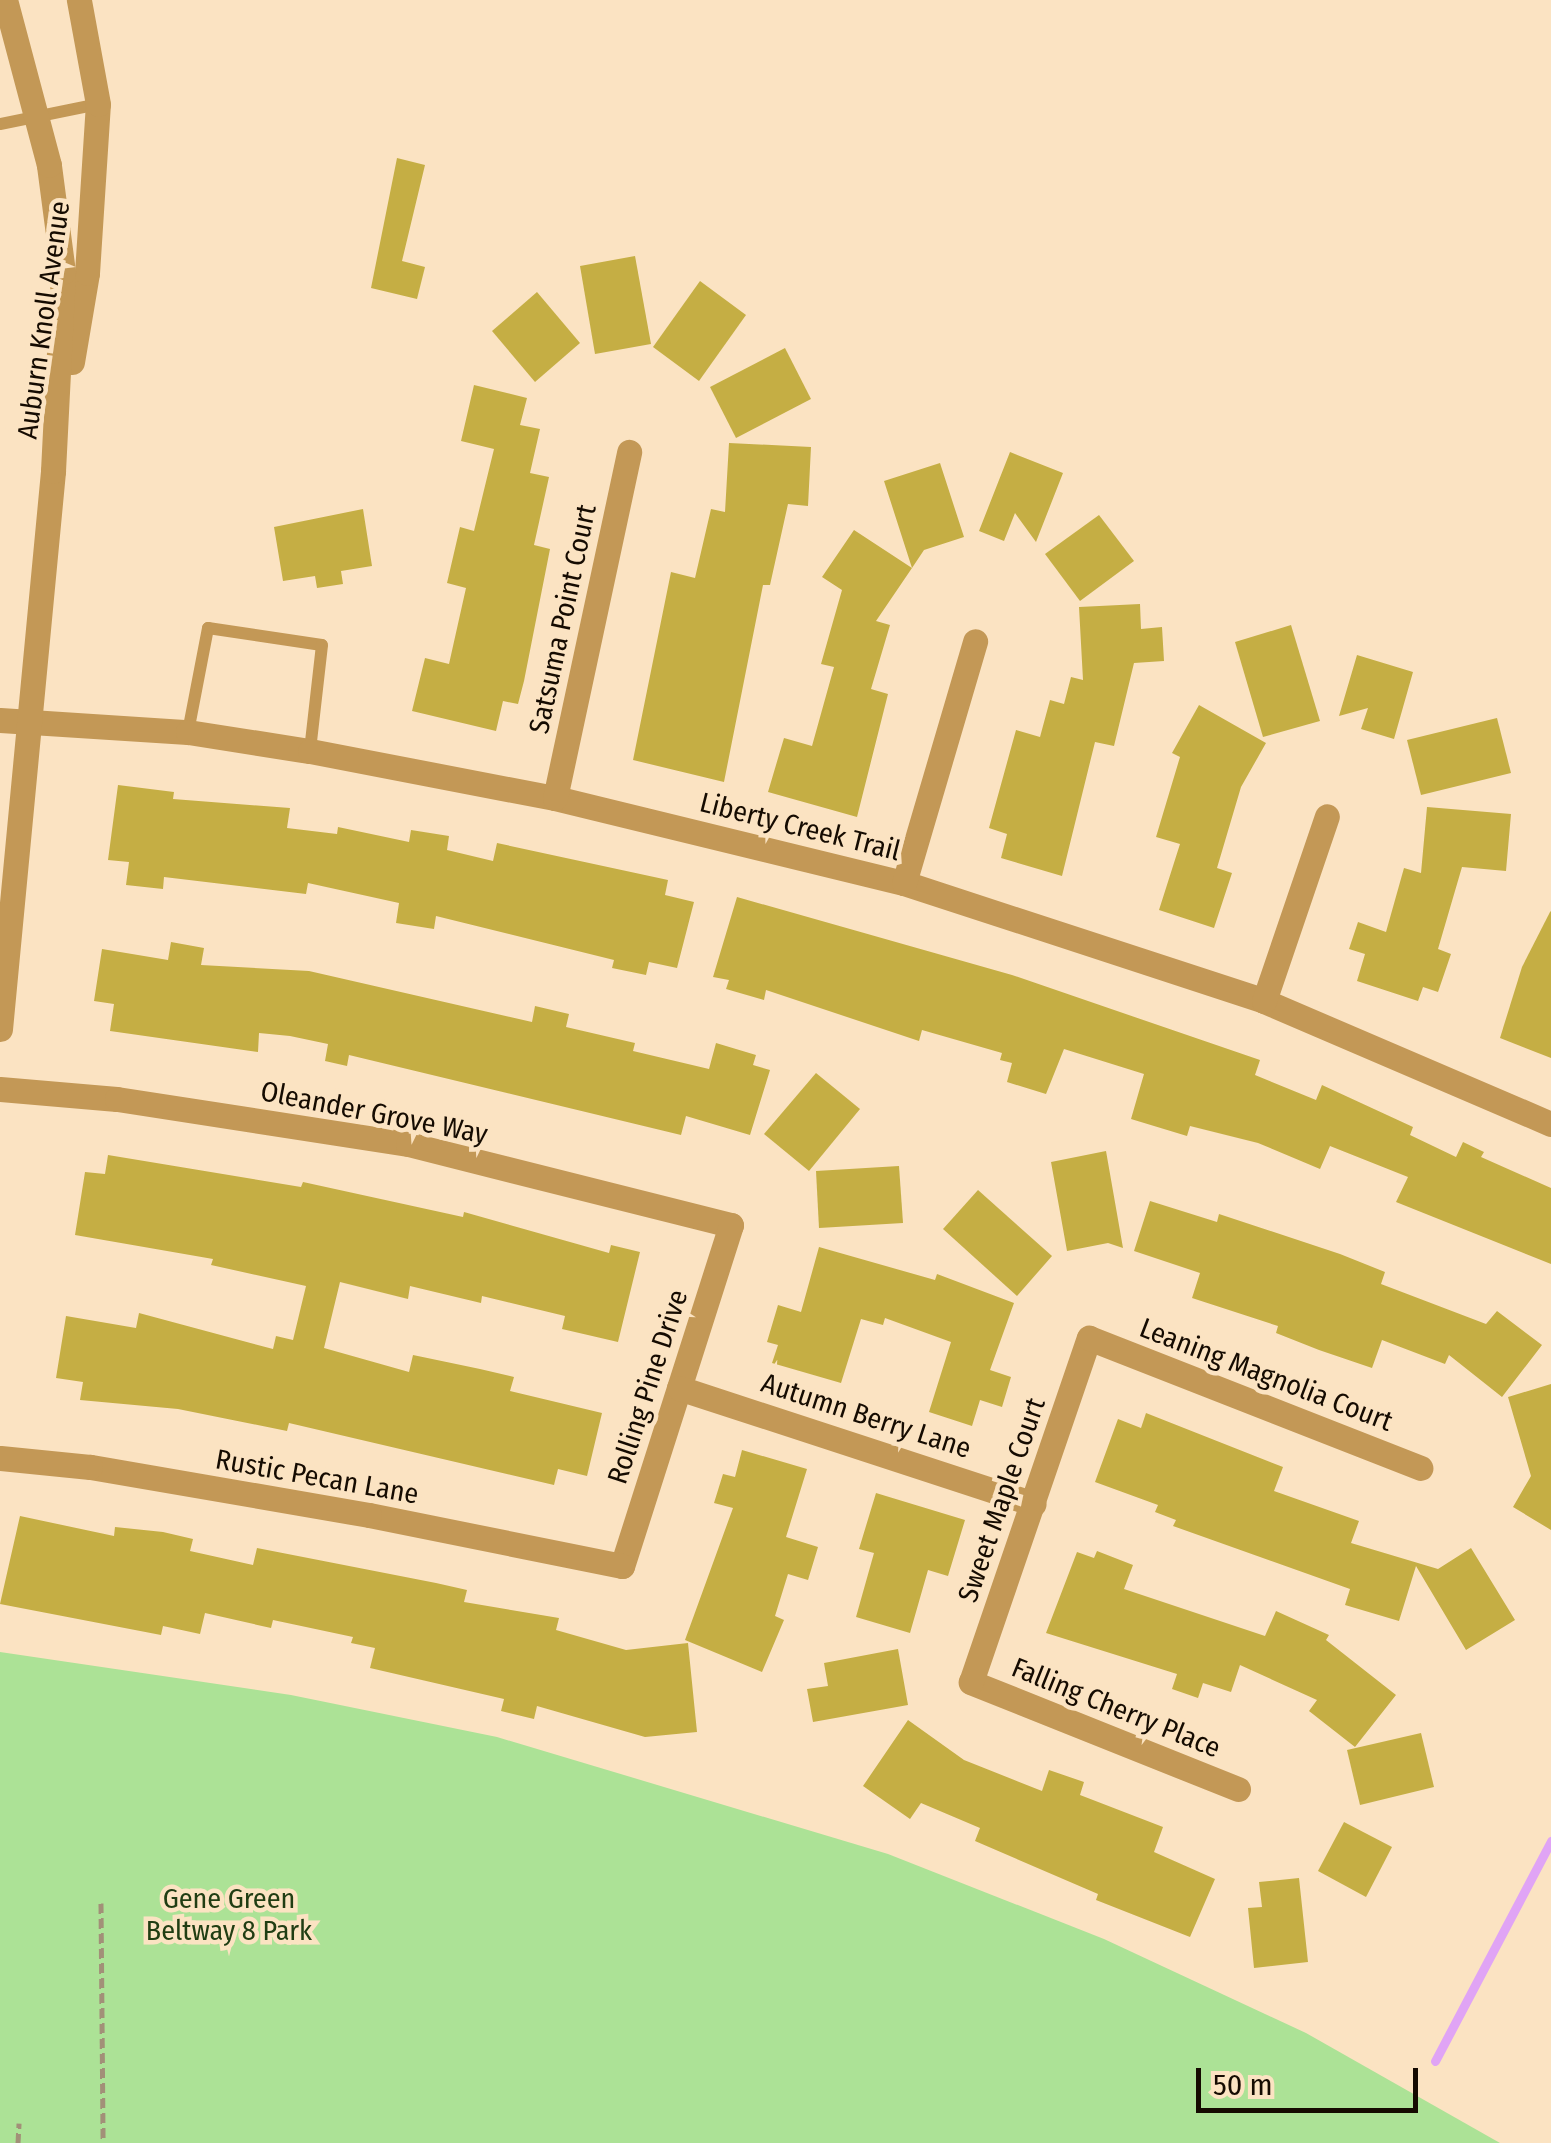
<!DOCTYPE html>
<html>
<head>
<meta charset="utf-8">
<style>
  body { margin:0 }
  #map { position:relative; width:1551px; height:2143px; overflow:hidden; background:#fbe3c2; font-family:"Fira Sans Condensed",sans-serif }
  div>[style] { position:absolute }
  .green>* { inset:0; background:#ace296 }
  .stream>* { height:9px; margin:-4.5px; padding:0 4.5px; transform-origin:4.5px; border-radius:4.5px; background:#e0a4f5 }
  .building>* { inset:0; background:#c5ae44 }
  .path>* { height:5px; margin-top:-2.5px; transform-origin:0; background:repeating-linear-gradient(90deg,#a29078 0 10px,transparent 0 15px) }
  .service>* { height:12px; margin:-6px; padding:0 6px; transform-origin:6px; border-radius:6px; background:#c39856 }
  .minor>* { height:25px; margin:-12.5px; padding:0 12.5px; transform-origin:12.5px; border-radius:12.5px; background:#c39856 }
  span { translate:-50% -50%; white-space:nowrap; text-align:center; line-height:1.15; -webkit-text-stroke:9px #fbe3c2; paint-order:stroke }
  .street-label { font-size:28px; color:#150b01 }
  .park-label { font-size:28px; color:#203d13 }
  .scale { position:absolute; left:1196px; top:2068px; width:222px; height:45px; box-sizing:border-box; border:5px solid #150b01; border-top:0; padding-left:12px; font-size:30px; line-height:35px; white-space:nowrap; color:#150b01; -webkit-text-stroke:8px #fbe3c2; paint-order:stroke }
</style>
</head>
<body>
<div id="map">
  <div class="green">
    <div style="clip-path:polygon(0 1652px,291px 1695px,497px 1737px,888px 1854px,1104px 1939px,1306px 2033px,1500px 2143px,0 2143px)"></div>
  </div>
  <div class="stream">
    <div style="left:1435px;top:2061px;width:249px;rotate:-62.2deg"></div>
  </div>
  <div class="building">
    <div style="clip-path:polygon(397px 158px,425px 165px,402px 261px,425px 267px,417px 299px,371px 288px)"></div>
    <div style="clip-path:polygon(635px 256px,651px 344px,595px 354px,580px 266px)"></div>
    <div style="clip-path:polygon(700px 281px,746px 315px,699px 381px,653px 347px)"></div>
    <div style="clip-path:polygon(537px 292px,580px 343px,535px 382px,492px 331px)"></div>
    <div style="clip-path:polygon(785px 348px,811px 399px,736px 438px,710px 387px)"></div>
    <div style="clip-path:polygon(474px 385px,527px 398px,520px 425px,540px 429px,530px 473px,549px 477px,534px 545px,550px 549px,524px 681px,518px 704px,503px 701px,496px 731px,412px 711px,425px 658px,449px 664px,466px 588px,447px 583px,460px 527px,474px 531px,494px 449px,461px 441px)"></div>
    <div style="clip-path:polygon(729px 443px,811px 447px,808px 506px,788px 504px,770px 585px,763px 585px,724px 782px,633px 760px,671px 572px,695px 578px,711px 509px,725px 512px)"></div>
    <div style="clip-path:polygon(1010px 452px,1063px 473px,1036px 542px,1015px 513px,1004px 541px,979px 531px)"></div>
    <div style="clip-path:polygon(940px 463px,964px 537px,924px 550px,912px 568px,884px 481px)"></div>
    <div style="clip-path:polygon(363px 509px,372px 566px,341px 571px,343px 584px,317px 588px,315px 576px,283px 581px,274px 527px)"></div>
    <div style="clip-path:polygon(1099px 515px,1134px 561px,1080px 601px,1045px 554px)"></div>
    <div style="clip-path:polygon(854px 530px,912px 568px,876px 621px,890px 625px,871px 689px,888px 694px,857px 817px,768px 792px,784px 738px,812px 746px,834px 667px,821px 664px,842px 590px,822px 577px)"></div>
    <div style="clip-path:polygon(1140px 604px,1141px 629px,1162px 627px,1164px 661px,1134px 663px,1114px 746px,1095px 742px,1062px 876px,1001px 858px,1007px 834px,989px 828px,1016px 730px,1040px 737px,1050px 700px,1064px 704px,1071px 677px,1083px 680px,1079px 607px)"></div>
    <div style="clip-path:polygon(1291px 625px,1320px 721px,1263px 737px,1235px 642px)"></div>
    <div style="clip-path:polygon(1357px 655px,1413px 672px,1394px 739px,1361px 729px,1368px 708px,1339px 716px)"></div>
    <div style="clip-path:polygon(1199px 705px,1266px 743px,1241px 787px,1217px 868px,1232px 873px,1214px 928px,1159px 910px,1180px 844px,1156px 837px,1180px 757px,1172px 753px)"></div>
    <div style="clip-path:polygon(1497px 718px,1511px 773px,1421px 795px,1407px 740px)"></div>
    <div style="clip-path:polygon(118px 785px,174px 792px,173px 799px,290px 808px,287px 828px,337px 834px,338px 827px,409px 842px,411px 830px,449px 836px,447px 850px,493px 861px,497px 843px,668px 880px,665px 895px,694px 902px,677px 968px,649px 962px,646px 975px,612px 968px,614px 960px,436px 916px,434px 929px,396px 923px,399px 903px,308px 883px,306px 894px,164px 877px,163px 889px,126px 885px,129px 862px,108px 860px)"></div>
    <div style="clip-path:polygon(1427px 807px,1511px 814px,1506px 871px,1462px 867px,1438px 949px,1451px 954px,1438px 992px,1423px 987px,1418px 1001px,1357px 981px,1365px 954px,1349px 949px,1358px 922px,1386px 932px,1404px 868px,1421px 873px)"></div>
    <div style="clip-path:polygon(737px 897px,1012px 975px,1260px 1060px,1255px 1075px,1316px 1100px,1322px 1085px,1413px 1127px,1410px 1135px,1456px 1157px,1463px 1142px,1484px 1152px,1481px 1157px,1551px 1188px,1551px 1264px,1396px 1202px,1408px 1177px,1330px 1146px,1320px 1169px,1258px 1143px,1190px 1126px,1187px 1136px,1131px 1119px,1144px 1074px,1064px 1049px,1046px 1094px,1007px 1082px,1012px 1063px,1000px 1060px,1002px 1053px,922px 1030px,919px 1041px,766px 990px,764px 1000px,726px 989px,729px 980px,713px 977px)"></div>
    <div style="clip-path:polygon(1550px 912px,1551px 911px,1551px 1058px,1500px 1038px,1522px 967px)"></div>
    <div style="clip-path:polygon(171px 942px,204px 948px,201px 965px,309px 971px,532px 1022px,535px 1006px,569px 1014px,566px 1027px,635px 1043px,633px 1051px,709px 1069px,716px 1043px,756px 1055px,753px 1065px,770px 1070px,750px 1135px,686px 1116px,681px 1135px,349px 1055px,347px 1066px,325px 1061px,328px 1044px,290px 1036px,259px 1033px,258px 1052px,110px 1031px,114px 1004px,94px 1001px,102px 949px,168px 960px)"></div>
    <div style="clip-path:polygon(816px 1073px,860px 1109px,809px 1171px,764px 1134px)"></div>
    <div style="clip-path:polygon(1106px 1151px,1123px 1248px,1108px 1243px,1067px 1251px,1051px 1162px)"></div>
    <div style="clip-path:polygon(108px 1155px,301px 1187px,303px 1182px,463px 1217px,464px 1212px,609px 1253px,611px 1245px,640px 1252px,618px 1342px,562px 1329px,565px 1316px,482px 1296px,481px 1303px,410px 1286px,408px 1299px,340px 1282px,324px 1348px,409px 1372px,413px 1355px,480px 1369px,514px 1377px,510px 1391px,602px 1413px,587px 1476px,558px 1469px,554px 1485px,289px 1423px,287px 1431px,178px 1409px,80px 1400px,83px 1382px,56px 1378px,66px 1316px,136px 1328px,139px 1313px,273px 1349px,276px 1336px,293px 1340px,306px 1286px,211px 1265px,213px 1259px,75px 1235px,85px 1172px,105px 1174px)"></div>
    <div style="clip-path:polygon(899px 1166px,903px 1223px,819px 1228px,816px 1171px)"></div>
    <div style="clip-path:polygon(978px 1190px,1052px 1256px,1017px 1296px,943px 1229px)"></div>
    <div style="clip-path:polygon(1150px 1201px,1217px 1222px,1219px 1214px,1340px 1254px,1385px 1272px,1381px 1284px,1486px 1324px,1497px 1311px,1542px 1345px,1502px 1397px,1449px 1355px,1445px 1364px,1382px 1340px,1372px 1368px,1319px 1350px,1276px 1333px,1278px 1326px,1192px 1298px,1200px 1273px,1134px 1251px)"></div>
    <div style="clip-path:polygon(819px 1247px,935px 1280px,937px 1274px,1014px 1303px,990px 1370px,1011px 1377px,1002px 1407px,980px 1400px,972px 1426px,929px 1412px,951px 1342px,885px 1318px,883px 1325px,861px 1319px,841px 1383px,772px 1363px,778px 1345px,767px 1342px,778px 1305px,801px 1312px)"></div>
    <div style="clip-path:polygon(1551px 1384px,1551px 1530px,1513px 1507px,1531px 1476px,1508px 1397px)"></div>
    <div style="clip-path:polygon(1146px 1413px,1283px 1467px,1274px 1491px,1359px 1521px,1351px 1543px,1438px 1569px,1471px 1548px,1515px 1620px,1466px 1650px,1416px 1566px,1399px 1621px,1345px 1605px,1350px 1589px,1173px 1526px,1176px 1520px,1155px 1512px,1158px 1505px,1095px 1482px,1118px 1419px,1141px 1428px)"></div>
    <div style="clip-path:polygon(742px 1450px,807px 1469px,786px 1537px,818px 1547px,808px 1580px,788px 1574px,775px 1616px,784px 1620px,762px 1672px,685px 1640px,733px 1508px,714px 1503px,723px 1474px,735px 1477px)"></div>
    <div style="clip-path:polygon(876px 1493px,965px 1520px,948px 1576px,928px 1570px,910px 1633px,856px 1617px,874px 1553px,859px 1549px)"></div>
    <div style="clip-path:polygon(20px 1516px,114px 1536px,115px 1527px,163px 1532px,193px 1539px,190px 1551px,253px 1565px,257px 1548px,436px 1583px,467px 1590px,464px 1602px,559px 1618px,556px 1630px,626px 1650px,688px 1643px,697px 1732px,645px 1737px,537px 1706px,534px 1719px,501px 1711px,504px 1699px,370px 1668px,375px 1648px,351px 1643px,353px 1637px,273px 1620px,271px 1628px,205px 1613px,200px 1634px,163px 1626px,161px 1635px,0 1604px)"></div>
    <div style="clip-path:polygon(1097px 1551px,1133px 1565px,1124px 1589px,1265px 1636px,1276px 1611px,1329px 1635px,1326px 1640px,1396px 1695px,1355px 1747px,1309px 1711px,1317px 1700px,1240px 1665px,1231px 1692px,1203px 1683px,1198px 1698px,1172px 1689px,1177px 1674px,1046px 1633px,1077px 1552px,1094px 1558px)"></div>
    <div style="clip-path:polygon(898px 1649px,908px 1705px,813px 1722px,807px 1689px,828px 1686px,824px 1663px)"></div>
    <div style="clip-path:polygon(908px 1720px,964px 1760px,1042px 1791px,1049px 1770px,1084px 1782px,1080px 1795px,1163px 1827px,1154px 1852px,1215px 1879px,1190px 1937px,1096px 1900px,1098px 1894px,975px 1841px,980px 1828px,921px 1803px,910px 1819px,863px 1786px)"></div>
    <div style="clip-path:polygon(1421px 1733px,1434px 1787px,1360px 1805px,1347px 1750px)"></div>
    <div style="clip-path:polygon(1344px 1822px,1392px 1847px,1366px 1897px,1318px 1871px)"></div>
    <div style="clip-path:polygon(1299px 1878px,1308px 1962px,1254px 1968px,1248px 1908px,1262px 1907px,1259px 1882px)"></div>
  </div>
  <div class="path">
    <div style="left:101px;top:1903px;width:240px;rotate:89.5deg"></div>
    <div style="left:18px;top:2143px;width:20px;rotate:-87deg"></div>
  </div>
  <div class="service">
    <div style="left:0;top:124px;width:100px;rotate:-11.5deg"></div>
    <div style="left:188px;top:732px;width:106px;rotate:-79.1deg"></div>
    <div style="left:208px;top:628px;width:115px;rotate:8.5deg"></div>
    <div style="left:322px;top:645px;width:107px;rotate:96.5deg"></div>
  </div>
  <div class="minor">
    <div style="left:72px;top:362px;width:90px;rotate:-80.4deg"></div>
    <div style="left:87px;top:273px;width:169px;rotate:-86.3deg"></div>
    <div style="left:98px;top:104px;width:106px;rotate:-100.4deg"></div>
    <div style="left:0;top:720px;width:188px;rotate:3.7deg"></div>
    <div style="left:188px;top:732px;width:123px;rotate:8.9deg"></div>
    <div style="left:310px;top:751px;width:249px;rotate:10.9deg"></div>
    <div style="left:555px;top:798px;width:359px;rotate:13.7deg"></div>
    <div style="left:904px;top:883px;width:379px;rotate:18.1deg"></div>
    <div style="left:1264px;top:1001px;width:312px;rotate:23.2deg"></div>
    <div style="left:555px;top:798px;width:354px;rotate:-77.9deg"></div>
    <div style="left:904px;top:883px;width:252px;rotate:-73.6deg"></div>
    <div style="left:1264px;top:1001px;width:195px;rotate:-71.2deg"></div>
    <div style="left:0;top:1029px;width:561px;rotate:-84.57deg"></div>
    <div style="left:53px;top:471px;width:199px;rotate:-87.1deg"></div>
    <div style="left:63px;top:272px;width:108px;rotate:-97.5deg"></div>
    <div style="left:49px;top:165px;width:171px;rotate:-104.9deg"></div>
    <div style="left:0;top:1089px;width:117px;rotate:4.9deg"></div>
    <div style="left:117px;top:1099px;width:294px;rotate:8.8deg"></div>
    <div style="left:408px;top:1144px;width:333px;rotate:14.1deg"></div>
    <div style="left:731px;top:1225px;width:358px;rotate:107.7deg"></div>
    <div style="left:622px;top:1566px;width:258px;rotate:-168.6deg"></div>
    <div style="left:369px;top:1515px;width:283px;rotate:-170.2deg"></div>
    <div style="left:90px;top:1467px;width:90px;rotate:-174.3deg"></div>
    <div style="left:679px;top:1388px;width:373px;rotate:18.1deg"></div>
    <div style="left:1238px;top:1789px;width:288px;rotate:-158.2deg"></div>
    <div style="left:971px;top:1682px;width:364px;rotate:-71.1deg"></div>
    <div style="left:1089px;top:1338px;width:356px;rotate:21.4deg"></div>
  </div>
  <div class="street-label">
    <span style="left:44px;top:320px;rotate:-82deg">Auburn Knoll Avenue</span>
    <span style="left:563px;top:619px;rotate:-78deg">Satsuma Point Court</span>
    <span style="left:800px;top:827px;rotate:14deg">Liberty Creek Trail</span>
    <span style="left:374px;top:1113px;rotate:11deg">Oleander Grove Way</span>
    <span style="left:1266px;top:1375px;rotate:21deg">Leaning Magnolia Court</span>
    <span style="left:648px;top:1387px;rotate:-72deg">Rolling Pine Drive</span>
    <span style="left:866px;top:1416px;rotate:18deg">Autumn Berry Lane</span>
    <span style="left:317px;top:1477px;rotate:10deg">Rustic Pecan Lane</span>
    <span style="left:1002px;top:1500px;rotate:-71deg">Sweet Maple Court</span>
    <span style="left:1116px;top:1708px;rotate:22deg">Falling Cherry Place</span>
  </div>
  <div class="park-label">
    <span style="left:229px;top:1915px">Gene Green<br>Beltway 8 Park</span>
  </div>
  <div class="scale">50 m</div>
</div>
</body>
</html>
